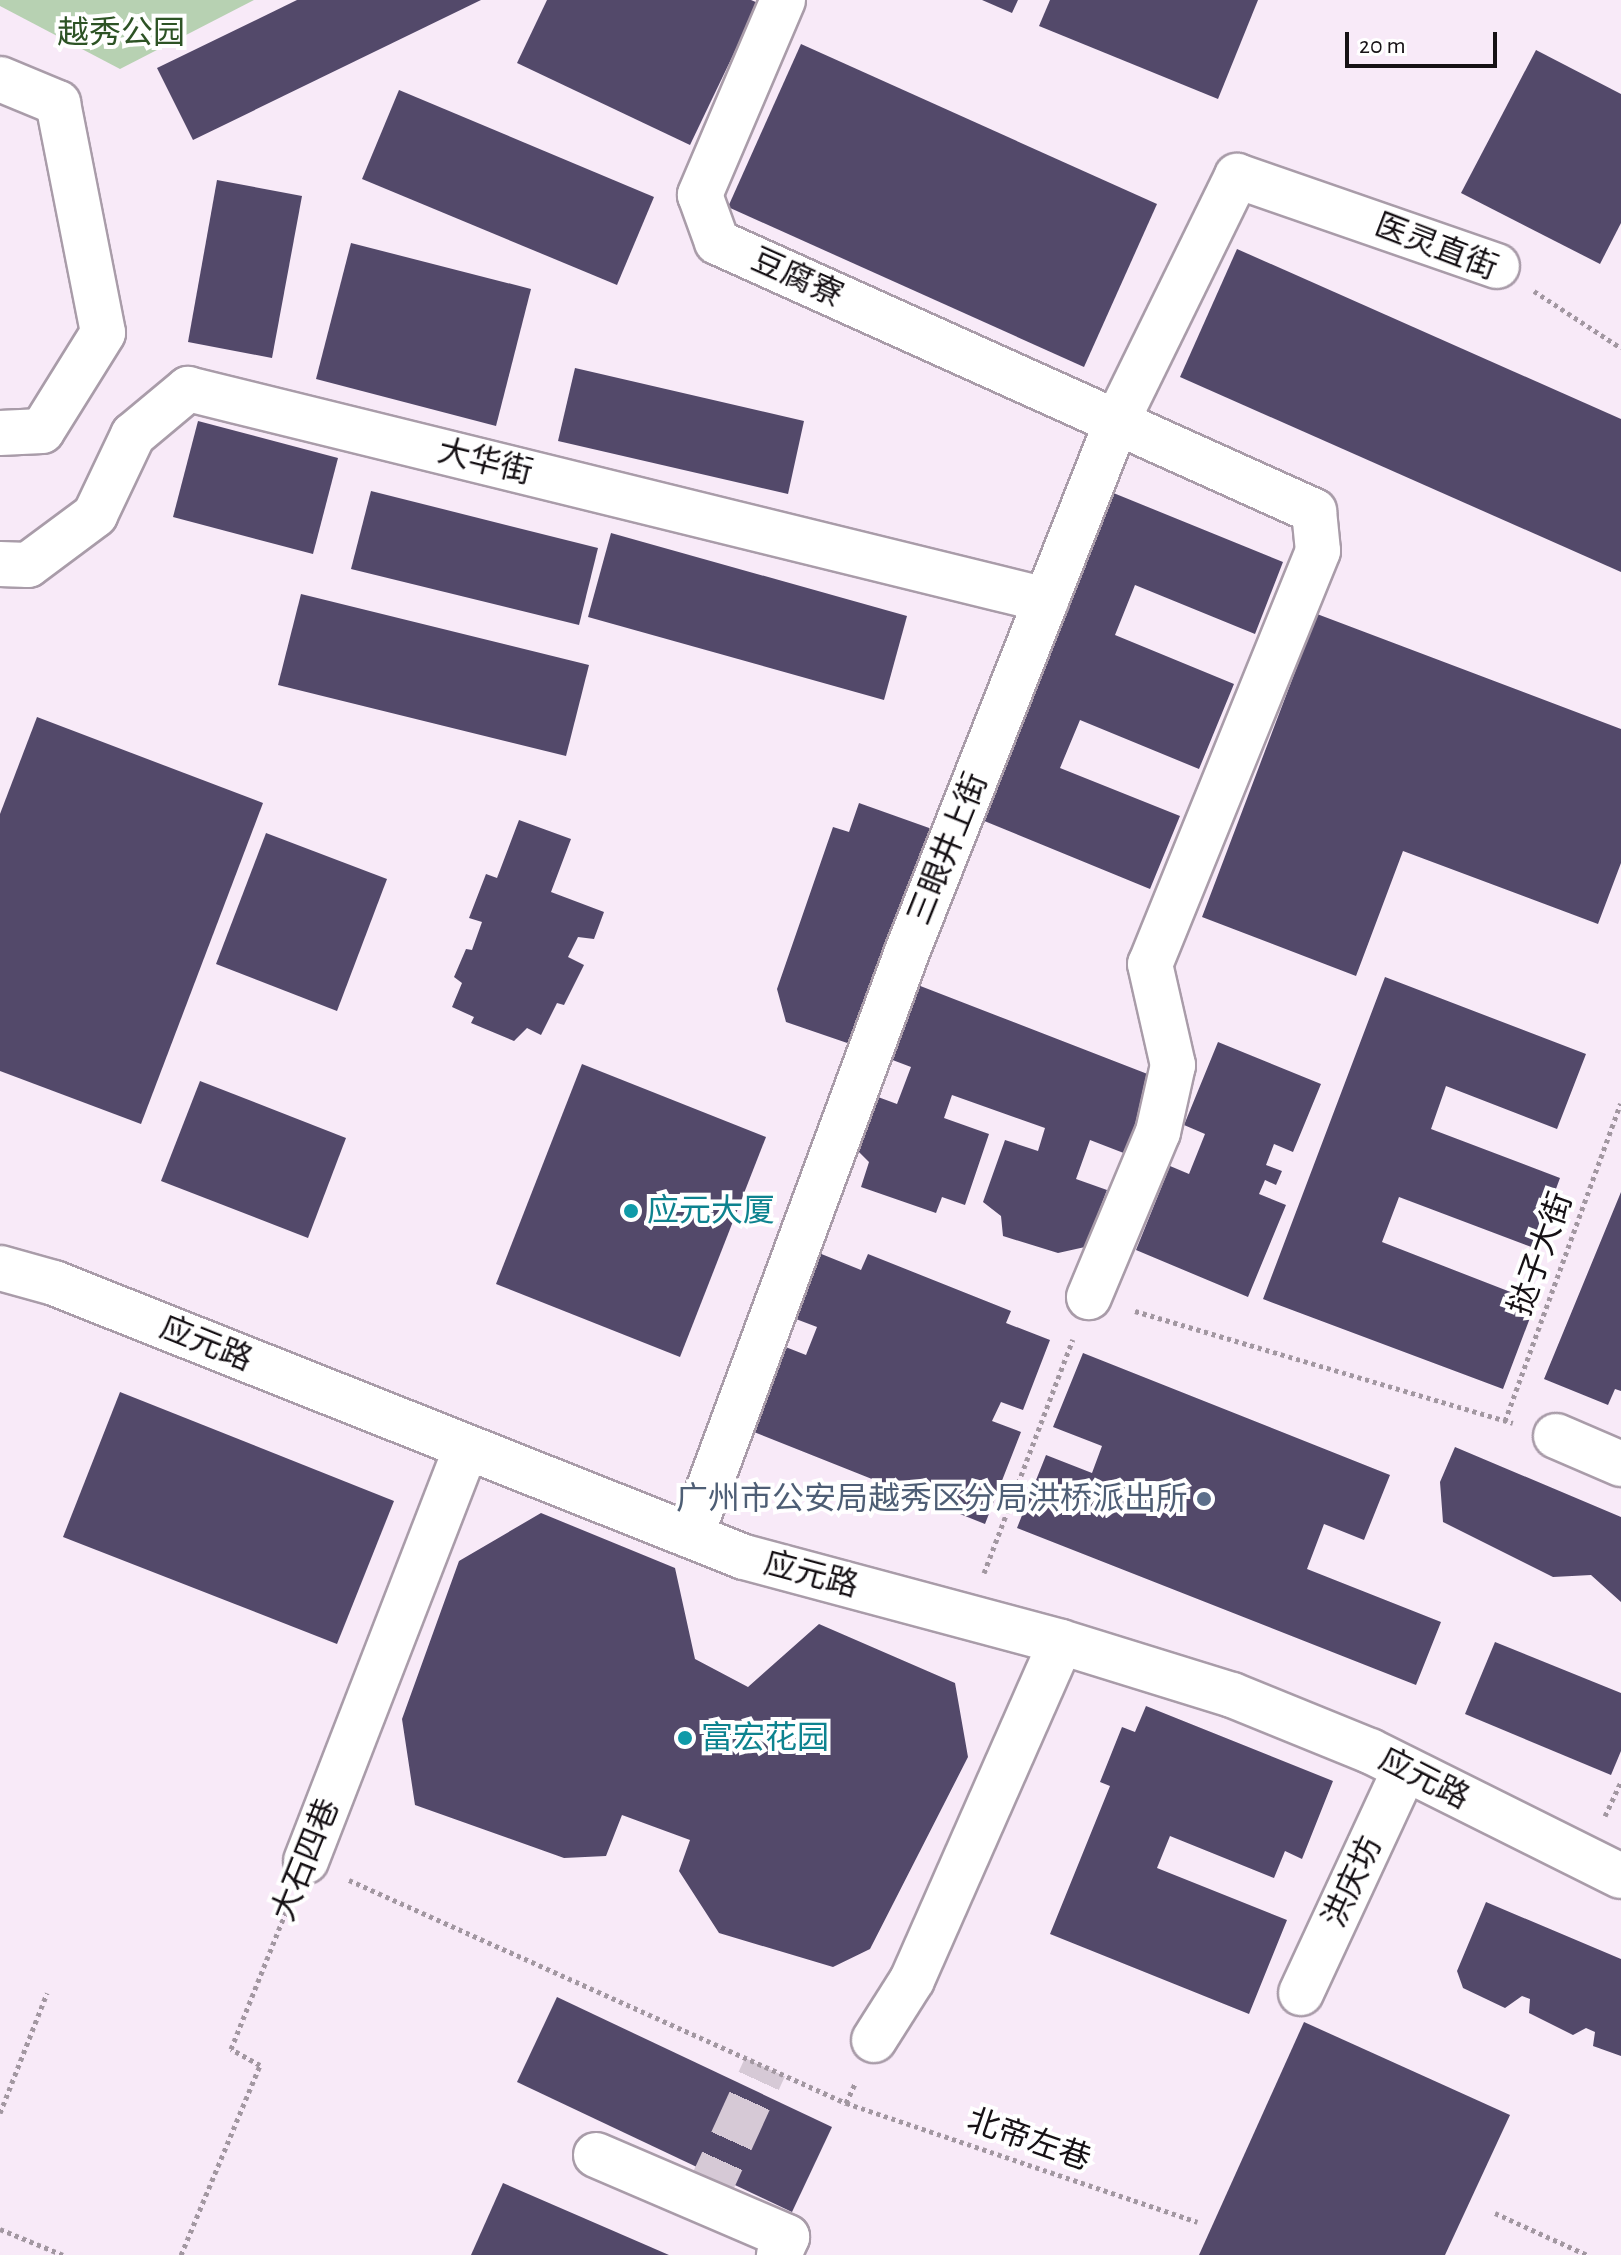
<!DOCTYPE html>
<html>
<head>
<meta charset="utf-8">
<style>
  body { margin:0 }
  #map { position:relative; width:1621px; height:2255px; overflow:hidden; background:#f8eaf8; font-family:"Alegreya Sans","Noto Sans SC",sans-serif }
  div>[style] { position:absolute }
  .green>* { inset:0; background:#b7d1b2 }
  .building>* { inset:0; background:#53496a }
  .minor-tunnel>* { height:44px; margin-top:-22px; transform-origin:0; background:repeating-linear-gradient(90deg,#d6c9d6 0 44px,transparent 0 66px) }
  .path>* { height:5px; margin-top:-2.5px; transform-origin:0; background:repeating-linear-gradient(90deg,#a297a1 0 4px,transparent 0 8px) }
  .roads { filter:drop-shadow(2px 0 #a99ca9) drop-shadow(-2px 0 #a99ca9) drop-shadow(0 2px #a99ca9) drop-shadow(0 -2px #a99ca9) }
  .minor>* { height:44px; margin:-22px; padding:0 22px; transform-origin:22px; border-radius:22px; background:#fff }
  .dots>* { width:22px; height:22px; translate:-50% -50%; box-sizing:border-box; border:4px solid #fff; border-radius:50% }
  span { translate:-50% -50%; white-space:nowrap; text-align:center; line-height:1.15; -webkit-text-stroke:8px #fff; paint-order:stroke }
  .park-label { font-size:32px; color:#2d5325 }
  .street-label { font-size:32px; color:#161115 }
  .culture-label { font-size:32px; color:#0d838f }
  .left { translate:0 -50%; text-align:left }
  .service-label { font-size:32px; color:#4e5e75 }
  .right { translate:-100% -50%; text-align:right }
  .scale { position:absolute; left:1345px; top:32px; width:152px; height:36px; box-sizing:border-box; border:4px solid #161115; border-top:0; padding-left:10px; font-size:24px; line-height:28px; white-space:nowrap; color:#161115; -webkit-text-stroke:6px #fff; paint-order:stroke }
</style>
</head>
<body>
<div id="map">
  <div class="green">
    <div style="clip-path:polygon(0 0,254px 0,120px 69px,0 6px)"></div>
  </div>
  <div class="building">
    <div style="clip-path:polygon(297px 0,481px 0,193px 140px,157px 68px)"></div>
    <div style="clip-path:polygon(547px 0,751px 0,758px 3px,690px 145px,517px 63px)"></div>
    <div style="clip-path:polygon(982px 0,1018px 0,1012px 13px)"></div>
    <div style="clip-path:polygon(1050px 0,1258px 0,1218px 99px,1039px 26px)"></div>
    <div style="clip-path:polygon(801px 44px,1157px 204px,1084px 367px,728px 207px)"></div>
    <div style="clip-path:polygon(1536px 50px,1621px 94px,1621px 223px,1600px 264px,1461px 193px)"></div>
    <div style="clip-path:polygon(399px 90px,654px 197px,617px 285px,362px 179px)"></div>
    <div style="clip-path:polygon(217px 180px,302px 196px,272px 358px,188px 342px)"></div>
    <div style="clip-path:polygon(351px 243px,531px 289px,496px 426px,316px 379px)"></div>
    <div style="clip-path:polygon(1237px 249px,1621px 419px,1621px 572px,1180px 377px)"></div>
    <div style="clip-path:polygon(575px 368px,804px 421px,788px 494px,558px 441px)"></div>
    <div style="clip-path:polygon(198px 421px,338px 458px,313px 554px,173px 517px)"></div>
    <div style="clip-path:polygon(371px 491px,598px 548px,579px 625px,351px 569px)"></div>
    <div style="clip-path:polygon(1111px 492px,1283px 562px,1255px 634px,1135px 585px,1115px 635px,1234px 684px,1199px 769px,1080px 720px,1060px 768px,1180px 816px,1150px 889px,977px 818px)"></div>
    <div style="clip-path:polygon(611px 533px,907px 616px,884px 700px,588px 617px)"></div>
    <div style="clip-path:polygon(301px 594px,589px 665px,566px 756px,278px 685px)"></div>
    <div style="clip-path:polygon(1317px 614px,1621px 729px,1621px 863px,1598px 924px,1403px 851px,1356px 976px,1202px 917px)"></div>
    <div style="clip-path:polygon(37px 717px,263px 803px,141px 1124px,0 1071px,0 814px)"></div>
    <div style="clip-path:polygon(859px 803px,932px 829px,856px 1046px,786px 1022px,777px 989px,833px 827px,849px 832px)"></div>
    <div style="clip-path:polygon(519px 820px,571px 839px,551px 892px,604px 912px,594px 939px,578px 937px,568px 957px,584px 965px,564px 1005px,557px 1003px,541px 1035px,527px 1028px,514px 1041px,471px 1023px,474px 1017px,452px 1007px,462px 983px,454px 977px,466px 949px,472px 950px,482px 922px,469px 918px,486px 874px,497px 878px)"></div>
    <div style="clip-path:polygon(266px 833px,387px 879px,337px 1011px,216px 964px)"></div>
    <div style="clip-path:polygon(1385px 977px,1586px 1054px,1557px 1129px,1446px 1086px,1431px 1129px,1560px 1178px,1534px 1248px,1399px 1197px,1382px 1242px,1536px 1302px,1503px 1389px,1263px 1299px)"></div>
    <div style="clip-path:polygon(910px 982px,1163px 1080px,1134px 1157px,1090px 1140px,1076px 1179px,1107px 1190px,1085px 1247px,1058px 1253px,1003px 1236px,1001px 1216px,983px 1202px,1005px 1140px,1038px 1151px,1045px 1128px,952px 1095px,944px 1118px,989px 1134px,965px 1205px,942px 1197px,936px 1213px,861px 1187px,869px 1162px,857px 1150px,878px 1097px,897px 1104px,911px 1067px,882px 1056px)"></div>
    <div style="clip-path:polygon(1218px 1042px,1321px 1084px,1293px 1152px,1274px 1144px,1266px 1165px,1282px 1171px,1276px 1185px,1265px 1180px,1259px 1194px,1286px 1205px,1248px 1297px,1136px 1250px,1170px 1166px,1189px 1174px,1205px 1134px,1184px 1125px)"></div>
    <div style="clip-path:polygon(582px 1064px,766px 1137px,680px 1357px,496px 1284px)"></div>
    <div style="clip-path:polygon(200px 1081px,346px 1138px,308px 1238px,161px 1181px)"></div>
    <div style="clip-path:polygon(1621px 1192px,1621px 1391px,1615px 1389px,1608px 1405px,1544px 1379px)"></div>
    <div style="clip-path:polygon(814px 1251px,861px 1270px,868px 1254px,1011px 1311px,1006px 1323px,1050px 1340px,1023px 1410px,1001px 1402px,992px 1421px,1021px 1432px,985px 1524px,744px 1428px,778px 1344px,806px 1355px,817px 1327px,788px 1316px)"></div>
    <div style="clip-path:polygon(1083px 1353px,1390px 1475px,1364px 1540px,1324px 1524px,1307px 1569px,1441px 1622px,1416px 1685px,1017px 1528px,1046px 1455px,1092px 1473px,1102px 1446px,1053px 1427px)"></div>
    <div style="clip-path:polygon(120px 1392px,394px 1501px,337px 1644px,63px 1537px)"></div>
    <div style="clip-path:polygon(1455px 1447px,1621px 1517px,1621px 1602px,1591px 1575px,1553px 1577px,1443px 1522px,1440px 1482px)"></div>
    <div style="clip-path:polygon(541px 1513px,675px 1568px,695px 1659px,748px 1687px,819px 1624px,955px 1683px,968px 1757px,870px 1949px,833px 1967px,719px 1933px,679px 1871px,690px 1840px,622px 1815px,606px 1856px,564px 1858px,415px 1805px,402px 1719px,459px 1561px)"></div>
    <div style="clip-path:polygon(1495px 1642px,1621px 1693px,1621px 1751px,1611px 1775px,1465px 1714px)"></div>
    <div style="clip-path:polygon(1146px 1706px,1333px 1781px,1302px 1859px,1285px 1851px,1274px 1878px,1170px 1836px,1157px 1868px,1287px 1920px,1249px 2014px,1050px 1934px,1110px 1786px,1100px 1782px,1122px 1727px,1135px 1732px)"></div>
    <div style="clip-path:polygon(1486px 1902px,1621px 1959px,1621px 2056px,1593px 2046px,1595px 2032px,1586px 2028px,1573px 2035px,1529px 2013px,1530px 1999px,1522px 1996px,1505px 2008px,1463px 1988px,1457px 1971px)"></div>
    <div style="clip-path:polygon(557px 1997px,832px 2127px,792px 2212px,517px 2082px)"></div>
    <div style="clip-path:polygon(1304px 2022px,1510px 2115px,1445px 2255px,1199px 2255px)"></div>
    <div style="clip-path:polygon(503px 2183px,669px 2255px,471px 2255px)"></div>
  </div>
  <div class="minor-tunnel">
    <div style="left:704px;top:2201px;width:147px;rotate:-65.5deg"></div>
  </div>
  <div class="path">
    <div style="left:1534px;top:291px;width:104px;rotate:33.2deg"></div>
    <div style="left:1135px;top:1311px;width:394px;rotate:16.5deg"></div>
    <div style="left:1505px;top:1421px;width:338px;rotate:-70deg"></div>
    <div style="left:984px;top:1573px;width:250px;rotate:-69.2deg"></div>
    <div style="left:1605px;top:1816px;width:38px;rotate:-65deg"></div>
    <div style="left:349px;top:1880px;width:545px;rotate:24.17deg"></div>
    <div style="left:846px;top:2103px;width:371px;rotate:18.7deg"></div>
    <div style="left:846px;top:2103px;width:23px;rotate:-65deg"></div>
    <div style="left:0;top:2113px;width:129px;rotate:-68.6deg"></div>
    <div style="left:1495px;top:2213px;width:101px;rotate:24.5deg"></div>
    <div style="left:0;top:2229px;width:68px;rotate:22.4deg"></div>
    <div style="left:181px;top:2255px;width:206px;rotate:-67.4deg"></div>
    <div style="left:260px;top:2065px;width:33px;rotate:-151deg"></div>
    <div style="left:231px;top:2049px;width:156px;rotate:-68.2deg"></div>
  </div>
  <div class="roads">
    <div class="minor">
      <div style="left:783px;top:0;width:212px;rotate:113.1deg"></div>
      <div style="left:700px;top:195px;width:50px;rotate:70.1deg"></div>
      <div style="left:717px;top:242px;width:655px;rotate:24.26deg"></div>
      <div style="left:1314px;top:511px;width:40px;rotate:84.3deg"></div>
      <div style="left:1318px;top:551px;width:446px;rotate:112.1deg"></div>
      <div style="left:1150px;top:964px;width:104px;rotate:77.2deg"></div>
      <div style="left:1173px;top:1065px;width:69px;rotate:102.6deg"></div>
      <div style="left:1158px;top:1132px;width:179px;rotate:112.7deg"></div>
      <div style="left:0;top:79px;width:63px;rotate:22.5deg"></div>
      <div style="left:58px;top:103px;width:234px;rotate:78.9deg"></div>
      <div style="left:103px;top:333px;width:115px;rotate:121.9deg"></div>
      <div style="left:42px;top:431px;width:42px;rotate:177.3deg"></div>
      <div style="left:0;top:564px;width:28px;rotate:2deg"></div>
      <div style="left:28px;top:565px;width:84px;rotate:-36.7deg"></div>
      <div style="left:95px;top:515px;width:89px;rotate:-64.6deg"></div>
      <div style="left:133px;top:435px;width:72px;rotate:-39.9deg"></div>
      <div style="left:188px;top:389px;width:884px;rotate:13.82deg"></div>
      <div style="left:0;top:1268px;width:56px;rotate:15.5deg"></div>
      <div style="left:54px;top:1283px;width:742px;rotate:21.66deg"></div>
      <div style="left:744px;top:1557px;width:328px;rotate:15deg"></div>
      <div style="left:1061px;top:1642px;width:179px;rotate:17.2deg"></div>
      <div style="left:1232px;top:1695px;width:149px;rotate:22.1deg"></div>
      <div style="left:1370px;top:1751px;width:280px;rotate:26.5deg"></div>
      <div style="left:1556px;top:1436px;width:71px;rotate:23.3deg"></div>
      <div style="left:691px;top:1536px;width:623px;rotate:-69.7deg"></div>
      <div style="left:907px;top:952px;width:571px;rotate:-68.42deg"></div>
      <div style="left:1117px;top:421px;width:273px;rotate:-63.9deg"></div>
      <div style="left:1237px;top:176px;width:275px;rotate:19.1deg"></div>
      <div style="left:306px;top:1861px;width:443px;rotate:-68.8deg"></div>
      <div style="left:1301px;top:1993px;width:245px;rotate:-65.1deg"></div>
      <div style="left:874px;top:2040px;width:71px;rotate:-57.7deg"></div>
      <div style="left:912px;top:1980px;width:369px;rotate:-66.2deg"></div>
      <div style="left:596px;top:2155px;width:208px;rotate:23.2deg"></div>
      <div style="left:787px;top:2237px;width:20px;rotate:114deg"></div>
    </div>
  </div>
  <div class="dots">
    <div style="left:631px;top:1211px;background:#0f9aa8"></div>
    <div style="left:1204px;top:1499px;background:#5c6f8a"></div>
    <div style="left:685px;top:1738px;background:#0f9aa8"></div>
  </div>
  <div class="park-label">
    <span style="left:121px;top:33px">越秀公园</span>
  </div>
  <div class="street-label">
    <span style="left:1436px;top:247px;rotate:21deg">医灵直街</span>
    <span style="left:797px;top:278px;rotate:24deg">豆腐寮</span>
    <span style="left:485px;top:462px;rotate:14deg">大华街</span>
    <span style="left:948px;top:849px;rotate:-68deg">三眼井上街</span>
    <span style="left:1541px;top:1254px;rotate:-70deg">挞子大街</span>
    <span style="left:206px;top:1344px;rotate:22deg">应元路</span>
    <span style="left:811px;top:1575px;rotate:15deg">应元路</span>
    <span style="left:1424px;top:1779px;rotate:27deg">应元路</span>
    <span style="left:306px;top:1860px;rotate:-68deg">大石四巷</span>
    <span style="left:1353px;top:1882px;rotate:-65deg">洪庆坊</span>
    <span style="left:1029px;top:2140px;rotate:19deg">北帝左巷</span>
  </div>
  <div class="culture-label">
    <span class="left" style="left:647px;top:1211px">应元大厦</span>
    <span class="left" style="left:701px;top:1738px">富宏花园</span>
  </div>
  <div class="service-label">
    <span class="right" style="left:1188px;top:1499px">广州市公安局越秀区分局洪桥派出所</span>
  </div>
  <div class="scale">20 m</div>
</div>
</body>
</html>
